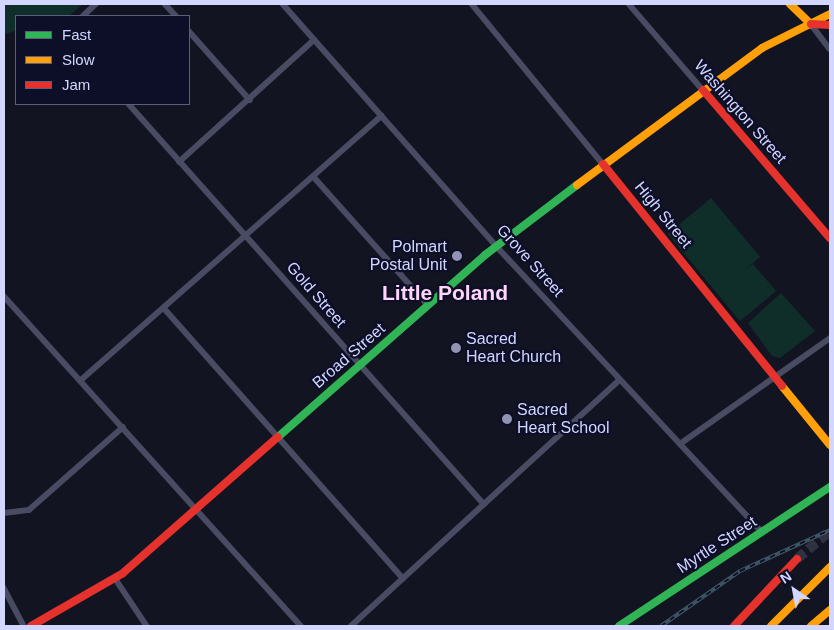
<!DOCTYPE html>
<html>
<head>
<meta charset="utf-8">
<style>
  body { margin:0 }
  #map { position:relative; width:834px; height:630px; overflow:hidden; background:#131421; font-family:Arial,sans-serif }
  div>[style] { position:absolute }
  .green>* { inset:0; background:#102e29 }
  .highway-tunnel>* { height:10px; margin-top:-5px; transform-origin:0; background:repeating-linear-gradient(90deg,#303142 0 10px,transparent 0 15px) }
  .street>* { height:5.5px; margin:-2.75px; padding:0 2.75px; transform-origin:2.75px; border-radius:2.75px; background:#484b62 }
  .fast>* { height:8px; margin:-4px; padding:0 4px; transform-origin:4px; border-radius:4px; background:#30b455 }
  .slow>* { height:8px; margin:-4px; padding:0 4px; transform-origin:4px; border-radius:4px; background:#ff9f0a }
  .jam>* { height:8px; margin:-4px; padding:0 4px; transform-origin:4px; border-radius:4px; background:#e5322d }
  .rail>* { height:4px; margin-top:-2px; transform-origin:0; background:repeating-linear-gradient(90deg,#0d0e27 0 5.5px,#3e5a67 0 11px); box-sizing:border-box; border-block:1px solid #3e5a67 }
  .dots>* { width:14px; height:14px; translate:-50% -50%; box-sizing:border-box; border:2px solid #0d0e27; border-radius:50% }
  span { translate:-50% -50%; white-space:nowrap; text-align:center; line-height:1.15; -webkit-text-stroke:4.5px #0d0e27; paint-order:stroke }
  .street-label { font-size:16px; color:#d3d7ff }
  .poi-label { font-size:16px; color:#d3d7ff }
  .right { translate:-100% -50%; text-align:right }
  .left { translate:0 -50%; text-align:left }
  .district-label { font-size:21px; color:#ffd5f8; font-weight:700 }
  .frame { position:absolute; inset:0; border:5px solid #d3d7ff; pointer-events:none }
  .legend { position:absolute; left:15px; top:15px; width:175px; height:90px; box-sizing:border-box; background:#0d0e27; border:1px solid #5c5e7d; margin:0; padding:6px 9px; list-style:none; font-size:15px; color:#d3d7ff }
  .legend li { display:flex; align-items:center; gap:10px; height:25px }
  .legend b { width:25px; border:1px solid #5c5e7d }
  .north { position:absolute; left:769px; top:565px; width:50px; height:50px; -webkit-text-stroke:4px #0d0e27; paint-order:stroke; rotate:327deg; font-size:14px; font-weight:700; line-height:20px; text-align:center; color:#d3d7ff }
  .north::after { content:''; display:block; margin:auto; width:18px; height:22px; background:#d3d7ff; clip-path:polygon(50% 0,100% 100%,50% 72%,0 100%) }
</style>
</head>
<body>
<div id="map">
  <div class="green">
    <div style="clip-path:polygon(4px 4px,83px 4px,69px 16px,16px 16px,16px 30px,4px 35px)"></div>
    <div style="clip-path:polygon(711px 198px,760px 257px,747px 268px,753px 264px,776px 291px,740px 321px,668px 234px)"></div>
    <div style="clip-path:polygon(781px 293px,815px 331px,780px 358px,772px 356px,748px 323px)"></div>
  </div>
  <div class="highway-tunnel">
    <div style="left:797px;top:559px;width:43px;rotate:-40.3deg"></div>
  </div>
  <div class="street">
    <div style="left:165px;top:4px;width:16px;rotate:47deg"></div>
    <div style="left:283px;top:4px;width:329px;rotate:48.6deg"></div>
    <div style="left:501px;top:251px;width:384px;rotate:47.1deg"></div>
    <div style="left:472px;top:4px;width:207px;rotate:50.7deg"></div>
    <div style="left:629px;top:4px;width:113px;rotate:49.3deg"></div>
    <div style="left:83px;top:16px;width:18px;rotate:-43deg"></div>
    <div style="left:811px;top:24px;width:31px;rotate:53deg"></div>
    <div style="left:189px;top:31px;width:92px;rotate:48.5deg"></div>
    <div style="left:129px;top:104px;width:535px;rotate:48.41deg"></div>
    <div style="left:179px;top:162px;width:182px;rotate:-42.1deg"></div>
    <div style="left:314px;top:177px;width:171px;rotate:48.3deg"></div>
    <div style="left:4px;top:296px;width:444px;rotate:48deg"></div>
    <div style="left:164px;top:308px;width:361px;rotate:48.5deg"></div>
    <div style="left:81px;top:380px;width:400px;rotate:-41.3deg"></div>
    <div style="left:680px;top:444px;width:184px;rotate:-35.2deg"></div>
    <div style="left:4px;top:513px;width:25px;rotate:-7deg"></div>
    <div style="left:29px;top:510px;width:125px;rotate:-41.4deg"></div>
    <div style="left:115px;top:578px;width:58px;rotate:56.3deg"></div>
    <div style="left:4px;top:588px;width:43px;rotate:62.2deg"></div>
    <div style="left:351px;top:626px;width:364px;rotate:-42.5deg"></div>
  </div>
  <div class="fast">
    <div style="left:278px;top:437px;width:276px;rotate:-41.3deg"></div>
    <div style="left:485px;top:255px;width:116px;rotate:-37.3deg"></div>
    <div style="left:619px;top:626px;width:253px;rotate:-33.4deg"></div>
  </div>
  <div class="slow">
    <div style="left:790px;top:4px;width:29px;rotate:44deg"></div>
    <div style="left:577px;top:185px;width:230px;rotate:-36.5deg"></div>
    <div style="left:762px;top:48px;width:76px;rotate:-26.6deg"></div>
    <div style="left:782px;top:386px;width:76px;rotate:50.9deg"></div>
    <div style="left:771px;top:626px;width:83px;rotate:-45deg"></div>
    <div style="left:811px;top:626px;width:25px;rotate:-40deg"></div>
  </div>
  <div class="jam">
    <div style="left:811px;top:24px;width:19px;rotate:3deg"></div>
    <div style="left:703px;top:90px;width:195px;rotate:49.4deg"></div>
    <div style="left:603px;top:164px;width:285px;rotate:51.1deg"></div>
    <div style="left:31px;top:626px;width:106px;rotate:-29.9deg"></div>
    <div style="left:123px;top:573px;width:206px;rotate:-41.3deg"></div>
    <div style="left:734px;top:626px;width:92px;rotate:-46.8deg"></div>
  </div>
  <div class="rail">
    <div style="left:661px;top:626px;width:96px;rotate:-34.8deg"></div>
    <div style="left:740px;top:571px;width:99px;rotate:-24.5deg"></div>
  </div>
  <div class="dots">
    <div style="left:457px;top:256px;background:#9093b1"></div>
    <div style="left:456px;top:348px;background:#9093b1"></div>
    <div style="left:507px;top:419px;background:#9093b1"></div>
  </div>
  <div class="street-label">
    <span style="left:740px;top:112px;rotate:49deg">Washington Street</span>
    <span style="left:663px;top:215px;rotate:51deg">High Street</span>
    <span style="left:530px;top:261px;rotate:48deg">Grove Street</span>
    <span style="left:316px;top:295px;rotate:49deg">Gold Street</span>
    <span style="left:349px;top:356px;rotate:-41deg">Broad Street</span>
    <span style="left:717px;top:545px;rotate:-33deg">Myrtle Street</span>
  </div>
  <div class="poi-label">
    <span class="right" style="left:447px;top:256px">Polmart<br>Postal Unit</span>
    <span class="left" style="left:466px;top:348px">Sacred<br>Heart Church</span>
    <span class="left" style="left:517px;top:419px">Sacred<br>Heart School</span>
  </div>
  <div class="district-label">
    <span style="left:445px;top:293px">Little Poland</span>
  </div>
  <div class="frame"></div>
  <ul class="legend">
  <li><b style="height:6px;background:#30b455"></b>Fast</li>
  <li><b style="height:6px;background:#ff9f0a"></b>Slow</li>
  <li><b style="height:6px;background:#e5322d"></b>Jam</li>
  </ul>
  <div class="north">N</div>
</div>
</body>
</html>
